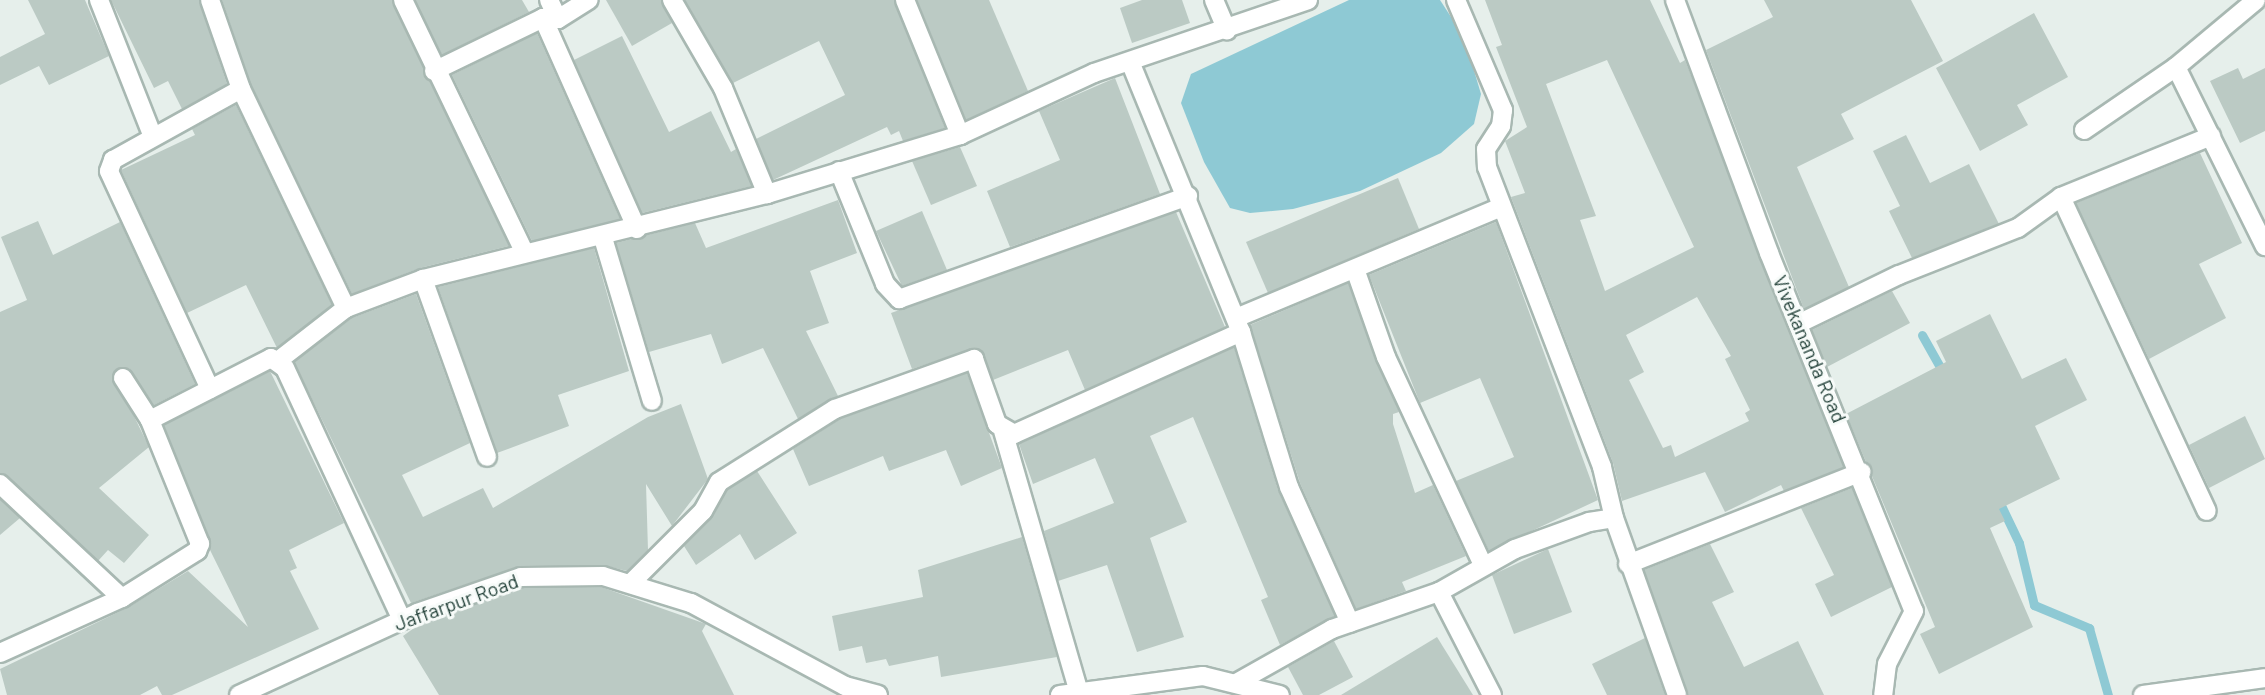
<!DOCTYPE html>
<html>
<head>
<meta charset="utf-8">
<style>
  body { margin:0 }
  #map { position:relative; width:2265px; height:695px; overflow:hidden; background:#e6efeb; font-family:Barlow,sans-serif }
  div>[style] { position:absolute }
  .water>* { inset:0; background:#8ec9d4 }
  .stream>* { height:9px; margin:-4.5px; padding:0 4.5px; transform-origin:4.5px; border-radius:4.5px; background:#8ec9d4 }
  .building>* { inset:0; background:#bbcac4 }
  .roads { filter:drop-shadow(2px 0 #a8b8b2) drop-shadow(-2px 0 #a8b8b2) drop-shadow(0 2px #a8b8b2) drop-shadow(0 -2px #a8b8b2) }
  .lane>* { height:18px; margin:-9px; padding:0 9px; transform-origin:9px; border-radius:9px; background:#fff }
  .street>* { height:18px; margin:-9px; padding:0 9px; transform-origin:9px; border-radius:9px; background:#fff }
  .secondary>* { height:18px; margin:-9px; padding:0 9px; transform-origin:9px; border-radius:9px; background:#fff }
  span { translate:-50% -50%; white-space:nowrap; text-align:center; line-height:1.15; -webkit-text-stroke:6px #f7fbf9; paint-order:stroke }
  .street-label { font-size:20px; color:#24423a }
</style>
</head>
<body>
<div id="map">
  <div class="water">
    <div style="clip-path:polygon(1349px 0,1440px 0,1464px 37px,1481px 94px,1474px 124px,1441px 153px,1360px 191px,1293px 209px,1250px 213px,1230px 208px,1204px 162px,1181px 103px,1191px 74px)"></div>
  </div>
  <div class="stream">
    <div style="left:1922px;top:335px;width:45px;rotate:60.6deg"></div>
    <div style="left:1997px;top:497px;width:51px;rotate:64.4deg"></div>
    <div style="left:2019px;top:543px;width:64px;rotate:76.4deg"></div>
    <div style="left:2034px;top:605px;width:60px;rotate:22.7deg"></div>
    <div style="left:2089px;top:628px;width:70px;rotate:74.2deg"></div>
  </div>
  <div class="building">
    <div style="clip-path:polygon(28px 0,85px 0,109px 56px,49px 85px,39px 66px,0 85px,0 57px,45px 34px)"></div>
    <div style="clip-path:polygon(111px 0,199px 0,227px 84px,182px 109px,168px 81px,154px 88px)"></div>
    <div style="clip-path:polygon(222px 0,392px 0,509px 246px,420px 268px,352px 294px,251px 85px)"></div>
    <div style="clip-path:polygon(415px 0,522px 0,529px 12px,442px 55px)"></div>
    <div style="clip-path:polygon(606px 0,661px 0,672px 23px,632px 46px)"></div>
    <div style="clip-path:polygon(685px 0,894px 0,945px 128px,903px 141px,899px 131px,891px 135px,887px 127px,773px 180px,756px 139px,845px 95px,819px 41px,733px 83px)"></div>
    <div style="clip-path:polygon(917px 0,989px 0,1028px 91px,966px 120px)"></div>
    <div style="clip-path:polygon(1142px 0,1182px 0,1190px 23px,1132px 43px,1120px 8px)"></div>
    <div style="clip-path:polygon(evenodd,1485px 0,1650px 0,1680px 63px,1685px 60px,1844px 467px,1784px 491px,1781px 485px,1725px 512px,1705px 472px,1622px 501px,1613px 463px,1511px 197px,1525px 193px,1505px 141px,1527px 127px,1496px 47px,1502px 45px,1485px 0,1607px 60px,1694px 247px,1605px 291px,1580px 220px,1596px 216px,1546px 84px,1607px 60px,1485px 0,1697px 297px,1731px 356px,1725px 359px,1750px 410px,1745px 413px,1749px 421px,1675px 457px,1671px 445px,1663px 448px,1629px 380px,1644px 372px,1626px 335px,1697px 297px)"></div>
    <div style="clip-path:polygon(1764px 0,1911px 0,1943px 61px,1841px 114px,1854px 139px,1797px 167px,1849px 287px,1804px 309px,1706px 50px,1773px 17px)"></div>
    <div style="clip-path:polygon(2034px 13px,2068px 77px,2017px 105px,2028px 125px,1980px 151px,1936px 68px)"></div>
    <div style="clip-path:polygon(537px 33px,620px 219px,532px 241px,452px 75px)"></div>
    <div style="clip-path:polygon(622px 36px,669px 132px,711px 111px,731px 152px,736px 149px,752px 186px,642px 213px,574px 60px)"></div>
    <div style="clip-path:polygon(2238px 68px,2243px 79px,2265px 68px,2265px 131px,2240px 143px,2210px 81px)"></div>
    <div style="clip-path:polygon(1115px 78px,1160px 194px,1010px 247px,987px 191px,1060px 160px,1039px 111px)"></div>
    <div style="clip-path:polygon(236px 105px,332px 305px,277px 348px,246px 285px,187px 313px,121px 170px,195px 135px,192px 129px)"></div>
    <div style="clip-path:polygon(1906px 135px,1930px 183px,1969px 164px,1999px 224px,1912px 258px,1889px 211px,1900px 206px,1873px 151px)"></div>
    <div style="clip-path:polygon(960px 147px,977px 186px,931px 205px,912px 161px)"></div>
    <div style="clip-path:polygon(2200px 153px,2242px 243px,2199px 264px,2226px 318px,2149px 359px,2076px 203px)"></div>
    <div style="clip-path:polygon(1398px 178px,1419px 229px,1268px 293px,1246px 242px)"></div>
    <div style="clip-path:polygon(838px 200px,857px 253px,810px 271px,829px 323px,806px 331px,838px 396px,798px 419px,763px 348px,722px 364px,711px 334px,649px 352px,616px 243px,695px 223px,706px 248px)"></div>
    <div style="clip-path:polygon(922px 211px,947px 270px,902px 286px,876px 231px)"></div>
    <div style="clip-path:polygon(1176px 212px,1225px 327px,1085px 390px,1068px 350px,993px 380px,984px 355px,975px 348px,912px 369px,891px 313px)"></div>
    <div style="clip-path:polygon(38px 221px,53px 255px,120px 222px,195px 384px,154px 405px,129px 368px,113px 373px,149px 447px,99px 488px,149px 535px,124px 563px,108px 550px,98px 561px,0 473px,0 312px,27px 300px,1px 237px)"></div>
    <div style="clip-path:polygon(1496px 222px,1598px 500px,1489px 551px,1456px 481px,1514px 457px,1480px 378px,1420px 403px,1369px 275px)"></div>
    <div style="clip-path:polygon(594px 248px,629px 371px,558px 395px,569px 426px,497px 453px,438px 287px)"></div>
    <div style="clip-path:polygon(1348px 283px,1399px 412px,1393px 414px,1393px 424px,1415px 493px,1433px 485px,1466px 556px,1402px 582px,1406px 591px,1356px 609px,1300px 483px,1250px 325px)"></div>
    <div style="clip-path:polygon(1892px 291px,1910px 323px,1827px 367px,1812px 330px)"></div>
    <div style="clip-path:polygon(416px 294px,470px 443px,402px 475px,423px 517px,483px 488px,493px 508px,648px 417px,681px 404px,708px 479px,672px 526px,646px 484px,648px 550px,627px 571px,603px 565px,520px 566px,411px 603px,294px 362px,352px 318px)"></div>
    <div style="clip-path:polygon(1990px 314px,2022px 379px,2066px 358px,2087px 400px,2035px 426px,2060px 479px,1999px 509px,2005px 521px,1990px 528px,2033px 627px,1939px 674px,1920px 634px,1935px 627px,1846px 414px,1946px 362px,1936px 341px)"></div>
    <div style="clip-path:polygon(1234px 347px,1278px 490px,1335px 616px,1280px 645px,1261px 600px,1268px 597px,1193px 417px,1150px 436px,1187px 522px,1150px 538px,1184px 637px,1137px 652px,1107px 565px,1058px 581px,1044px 531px,1114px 503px,1095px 458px,1033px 484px,1019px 444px)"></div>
    <div style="clip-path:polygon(270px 371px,344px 523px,289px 550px,297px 568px,290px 571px,319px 629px,172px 695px,162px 695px,157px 686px,140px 695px,7px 695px,0 669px,127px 608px,188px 571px,248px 627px,210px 550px,164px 425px)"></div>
    <div style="clip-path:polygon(967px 373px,1002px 468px,961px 486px,946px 450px,889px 471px,883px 456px,809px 486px,793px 449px,840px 419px)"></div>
    <div style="clip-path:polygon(2245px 416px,2265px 459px,2209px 488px,2189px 445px)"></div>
    <div style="clip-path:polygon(757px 471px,797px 533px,755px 560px,740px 534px,696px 565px,684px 546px,711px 519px,727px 490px)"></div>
    <div style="clip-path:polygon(1852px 488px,1892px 587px,1831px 617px,1815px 584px,1834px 575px,1801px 508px)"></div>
    <div style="clip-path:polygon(0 499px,20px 518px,0 535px)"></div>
    <div style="clip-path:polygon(1022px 537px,1057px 657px,941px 677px,938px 656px,889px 666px,886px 659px,866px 663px,862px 646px,839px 651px,832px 616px,923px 597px,918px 570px)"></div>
    <div style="clip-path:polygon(1710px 544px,1734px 592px,1712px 602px,1744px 667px,1798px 641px,1824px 695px,1688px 695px,1644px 570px)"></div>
    <div style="clip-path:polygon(1548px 549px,1572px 612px,1514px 634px,1492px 575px)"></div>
    <div style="clip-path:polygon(601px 587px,706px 624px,702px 631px,734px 695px,439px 695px,403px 636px,421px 623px,523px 588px)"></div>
    <div style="clip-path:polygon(1437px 637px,1473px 695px,1341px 695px)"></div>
    <div style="clip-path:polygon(1645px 638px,1665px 695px,1607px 695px,1592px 664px)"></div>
    <div style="clip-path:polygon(1334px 641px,1353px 677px,1319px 695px,1303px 695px,1288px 667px)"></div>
  </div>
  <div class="roads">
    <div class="lane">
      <div style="left:99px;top:0;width:147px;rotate:68.5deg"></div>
      <div style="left:210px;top:0;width:94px;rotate:70.8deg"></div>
      <div style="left:241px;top:89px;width:243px;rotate:64.4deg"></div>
      <div style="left:346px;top:308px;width:82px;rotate:-20.6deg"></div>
      <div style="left:423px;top:279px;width:354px;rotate:-13.9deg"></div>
      <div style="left:767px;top:194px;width:202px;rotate:-17deg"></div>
      <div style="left:960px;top:135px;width:148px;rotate:-24.8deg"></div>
      <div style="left:1094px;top:73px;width:226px;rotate:-18.8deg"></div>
      <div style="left:403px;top:0;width:281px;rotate:64.3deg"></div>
      <div style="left:549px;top:0;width:21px;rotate:65deg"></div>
      <div style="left:672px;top:0;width:102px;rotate:59.9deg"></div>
      <div style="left:723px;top:88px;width:115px;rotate:67.5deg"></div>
      <div style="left:905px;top:0;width:146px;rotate:67.8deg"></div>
      <div style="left:1214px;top:0;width:33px;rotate:67deg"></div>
      <div style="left:1456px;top:0;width:120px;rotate:66.9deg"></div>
      <div style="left:1503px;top:110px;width:16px;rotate:97deg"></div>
      <div style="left:1501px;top:126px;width:27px;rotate:123deg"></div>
      <div style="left:1486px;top:149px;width:18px;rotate:87deg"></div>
      <div style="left:1487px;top:167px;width:321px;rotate:69deg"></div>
      <div style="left:1602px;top:467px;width:52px;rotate:76.8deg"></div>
      <div style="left:543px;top:18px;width:231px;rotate:66deg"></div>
      <div style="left:1131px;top:64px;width:290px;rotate:67.7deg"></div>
      <div style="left:1241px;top:332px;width:162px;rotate:72.8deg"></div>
      <div style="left:1289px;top:487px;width:149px;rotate:65.8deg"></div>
      <div style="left:2176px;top:67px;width:104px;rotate:-39.9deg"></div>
      <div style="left:434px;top:71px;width:121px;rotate:-25.9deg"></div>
      <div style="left:543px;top:18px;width:15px;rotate:4deg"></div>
      <div style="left:558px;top:19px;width:36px;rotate:-32deg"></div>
      <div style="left:2084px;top:130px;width:112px;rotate:-34.4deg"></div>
      <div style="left:2176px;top:67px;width:200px;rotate:63.6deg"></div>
      <div style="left:839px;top:171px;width:122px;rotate:67.8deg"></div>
      <div style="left:885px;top:284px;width:21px;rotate:47deg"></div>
      <div style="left:899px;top:299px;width:307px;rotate:-19.6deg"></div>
      <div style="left:2061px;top:197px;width:346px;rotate:65.1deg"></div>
      <div style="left:603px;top:238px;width:170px;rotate:73.3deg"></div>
      <div style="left:1355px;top:269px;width:93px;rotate:70.6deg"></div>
      <div style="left:1386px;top:357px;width:230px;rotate:65deg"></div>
      <div style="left:423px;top:279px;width:189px;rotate:70.2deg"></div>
      <div style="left:1236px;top:318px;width:288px;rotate:-22.7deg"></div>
      <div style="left:279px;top:360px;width:85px;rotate:-37.8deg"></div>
      <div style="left:123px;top:378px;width:50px;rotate:57.3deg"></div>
      <div style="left:210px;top:389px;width:240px;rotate:-114.9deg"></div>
      <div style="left:109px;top:171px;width:12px;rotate:-70deg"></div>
      <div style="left:113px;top:160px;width:146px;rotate:-29deg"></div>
      <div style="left:1003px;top:431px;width:273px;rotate:73.8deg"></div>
      <div style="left:0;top:484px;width:167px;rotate:43.1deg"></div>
      <div style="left:1628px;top:564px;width:251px;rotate:-21.5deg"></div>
      <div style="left:633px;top:581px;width:99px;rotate:-45deg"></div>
      <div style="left:703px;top:511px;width:33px;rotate:-61deg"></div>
      <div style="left:719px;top:482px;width:137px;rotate:-32.2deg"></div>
      <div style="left:835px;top:409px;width:148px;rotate:-19.8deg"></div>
      <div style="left:974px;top:359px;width:69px;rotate:70.5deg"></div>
      <div style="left:997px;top:424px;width:20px;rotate:30deg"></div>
      <div style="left:1014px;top:434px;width:249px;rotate:-24.2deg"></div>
      <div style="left:1439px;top:592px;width:116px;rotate:62.8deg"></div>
      <div style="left:0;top:653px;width:134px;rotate:-24.3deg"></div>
      <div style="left:122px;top:598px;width:89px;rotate:-32.1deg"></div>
      <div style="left:197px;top:551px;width:8px;rotate:-67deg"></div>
      <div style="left:200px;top:544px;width:134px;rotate:-112deg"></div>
      <div style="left:150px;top:420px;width:136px;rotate:-27.1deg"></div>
      <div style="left:271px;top:358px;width:17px;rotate:36deg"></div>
      <div style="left:285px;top:368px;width:278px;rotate:65.1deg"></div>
      <div style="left:1238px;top:682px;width:108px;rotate:-29.4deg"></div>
      <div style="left:1332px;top:629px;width:113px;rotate:-19.1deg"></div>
      <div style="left:1439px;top:592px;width:87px;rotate:-29.5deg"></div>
      <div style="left:1515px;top:549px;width:79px;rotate:-20deg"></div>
      <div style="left:1589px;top:522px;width:25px;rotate:-9deg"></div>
      <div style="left:1614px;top:518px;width:188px;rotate:70.4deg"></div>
      <div style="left:2143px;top:695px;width:123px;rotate:-7.9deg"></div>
    </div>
    <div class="street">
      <div style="left:1675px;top:0;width:270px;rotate:69.6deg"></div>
      <div style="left:1769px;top:253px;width:386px;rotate:68deg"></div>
      <div style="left:1914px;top:611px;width:59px;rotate:117deg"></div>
      <div style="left:1887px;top:664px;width:31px;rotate:97deg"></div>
      <div style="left:1800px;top:323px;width:110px;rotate:-25.9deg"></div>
      <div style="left:1899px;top:275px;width:128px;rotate:-21.6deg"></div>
      <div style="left:2018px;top:228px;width:53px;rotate:-35.8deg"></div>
      <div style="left:2061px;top:197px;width:162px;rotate:-22.1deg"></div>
    </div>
    <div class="secondary">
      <div style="left:239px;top:695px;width:196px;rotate:-24.7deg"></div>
      <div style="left:417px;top:613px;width:110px;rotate:-19.1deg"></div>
      <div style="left:521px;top:577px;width:82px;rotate:-0.7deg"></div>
      <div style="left:603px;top:576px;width:92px;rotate:17.1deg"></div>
      <div style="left:691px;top:603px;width:175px;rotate:28.3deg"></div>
      <div style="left:845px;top:686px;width:34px;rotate:15deg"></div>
      <div style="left:1060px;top:695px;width:144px;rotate:-7.6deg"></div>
      <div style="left:1203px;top:676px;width:79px;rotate:13.9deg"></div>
    </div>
  </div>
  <div class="street-label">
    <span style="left:1810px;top:349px;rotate:67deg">Vivekananda Road</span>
    <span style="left:456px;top:602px;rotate:-20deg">Jaffarpur Road</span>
  </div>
</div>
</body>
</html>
